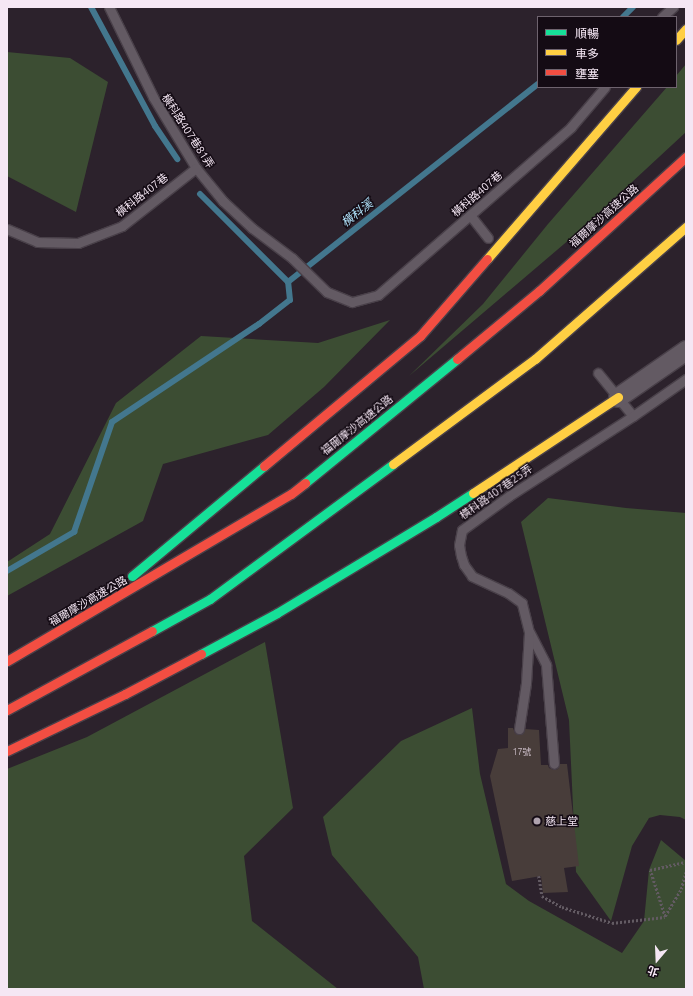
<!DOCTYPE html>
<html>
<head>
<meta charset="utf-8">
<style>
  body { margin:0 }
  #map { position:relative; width:693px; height:996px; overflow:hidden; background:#2c222c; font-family:Ubuntu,"Noto Sans TC",sans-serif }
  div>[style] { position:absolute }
  .green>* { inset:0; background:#3c4d33 }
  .stream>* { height:6px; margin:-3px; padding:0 3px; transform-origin:3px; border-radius:3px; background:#43778e }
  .building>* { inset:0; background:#483d3a }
  .path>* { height:2.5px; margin-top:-1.25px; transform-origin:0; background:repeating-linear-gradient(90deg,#635b63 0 2px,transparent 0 4px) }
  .roads { filter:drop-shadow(1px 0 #494049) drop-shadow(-1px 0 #494049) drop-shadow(0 1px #494049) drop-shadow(0 -1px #494049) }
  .lane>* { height:9px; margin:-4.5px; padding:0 4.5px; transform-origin:4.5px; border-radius:4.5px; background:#635a63 }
  .street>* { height:19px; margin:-9.5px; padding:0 9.5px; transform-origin:9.5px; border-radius:9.5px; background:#635a63 }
  .fast>* { height:9px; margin:-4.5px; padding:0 4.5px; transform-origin:4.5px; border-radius:4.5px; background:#16e098 }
  .slow>* { height:9px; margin:-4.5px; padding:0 4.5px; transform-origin:4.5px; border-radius:4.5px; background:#ffcf43 }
  .jam>* { height:9px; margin:-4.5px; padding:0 4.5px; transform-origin:4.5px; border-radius:4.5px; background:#f24e42 }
  .dots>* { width:11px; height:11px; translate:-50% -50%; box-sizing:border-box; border:2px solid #140b14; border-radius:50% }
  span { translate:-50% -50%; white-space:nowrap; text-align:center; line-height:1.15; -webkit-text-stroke:3px #140b14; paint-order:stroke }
  .number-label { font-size:9px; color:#cabcc6 }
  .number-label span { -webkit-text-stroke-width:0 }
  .street-label { font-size:11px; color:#f5e7f4 }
  .poi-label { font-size:11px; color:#f5e7f4 }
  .left { translate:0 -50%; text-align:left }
  .water-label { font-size:12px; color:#b1e3fb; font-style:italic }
  .frame { position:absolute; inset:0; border:8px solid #f5e7f4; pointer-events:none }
  .legend { position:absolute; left:537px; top:16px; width:140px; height:72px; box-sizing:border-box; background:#140b14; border:1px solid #6e636e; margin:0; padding:5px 7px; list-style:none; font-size:12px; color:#f5e7f4 }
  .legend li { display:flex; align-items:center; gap:8px; height:20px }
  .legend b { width:20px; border:1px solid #6e636e }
  .north { position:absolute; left:637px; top:940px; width:40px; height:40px; -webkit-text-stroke:3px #140b14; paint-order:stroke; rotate:199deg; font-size:11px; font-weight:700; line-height:16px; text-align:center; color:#f5e7f4 }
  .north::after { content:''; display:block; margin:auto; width:14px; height:18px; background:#f5e7f4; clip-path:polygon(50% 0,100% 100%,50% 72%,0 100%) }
</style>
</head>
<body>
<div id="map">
  <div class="green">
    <div style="clip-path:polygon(7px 52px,70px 58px,108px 82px,76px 212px,7px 176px)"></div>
    <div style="clip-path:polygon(686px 64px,686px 132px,577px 233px,409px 376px,483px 304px,548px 224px,667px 87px,676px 87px,676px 76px)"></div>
    <div style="clip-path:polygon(390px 320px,324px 387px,268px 435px,163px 464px,143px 521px,7px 596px,7px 562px,50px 534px,116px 403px,201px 336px,318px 343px)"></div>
    <div style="clip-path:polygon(548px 498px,626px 508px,686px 513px,686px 820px,680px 817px,660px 815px,649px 818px,632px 846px,611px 921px,576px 872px,569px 720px,521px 522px)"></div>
    <div style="clip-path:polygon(265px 642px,293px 808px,244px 856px,252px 921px,338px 989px,7px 989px,7px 769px,87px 737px)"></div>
    <div style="clip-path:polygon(472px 708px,480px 774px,506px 884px,529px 901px,622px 953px,644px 921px,649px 870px,661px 840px,686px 861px,686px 989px,424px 989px,418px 957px,332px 855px,323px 817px,401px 741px)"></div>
  </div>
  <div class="stream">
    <div style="left:91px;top:7px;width:135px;rotate:61.7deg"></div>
    <div style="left:155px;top:126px;width:40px;rotate:56deg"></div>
    <div style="left:623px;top:17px;width:14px;rotate:-45deg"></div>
    <div style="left:200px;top:194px;width:124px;rotate:45deg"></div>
    <div style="left:288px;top:282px;width:319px;rotate:-38.4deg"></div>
    <div style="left:7px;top:571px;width:78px;rotate:-30.2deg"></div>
    <div style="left:74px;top:532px;width:116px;rotate:-70.9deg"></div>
    <div style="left:112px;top:422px;width:177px;rotate:-33.7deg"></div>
    <div style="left:259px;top:324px;width:39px;rotate:-38deg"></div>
    <div style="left:290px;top:300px;width:18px;rotate:-96deg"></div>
  </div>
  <div class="building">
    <div style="clip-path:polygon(508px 728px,513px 728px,515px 733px,518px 735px,523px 733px,525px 729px,539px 730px,541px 765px,548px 765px,549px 768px,554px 770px,558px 769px,560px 764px,567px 764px,579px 866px,564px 868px,568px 892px,543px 893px,541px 876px,512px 881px,490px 776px,498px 749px,508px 748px)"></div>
  </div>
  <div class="path">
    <div style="left:539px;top:876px;width:20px;rotate:81deg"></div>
    <div style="left:542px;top:896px;width:23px;rotate:29deg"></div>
    <div style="left:562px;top:907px;width:52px;rotate:17.7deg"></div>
    <div style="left:612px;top:923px;width:53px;rotate:-6.5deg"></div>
    <div style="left:665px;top:917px;width:49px;rotate:-107.7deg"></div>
    <div style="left:650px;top:870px;width:37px;rotate:-13deg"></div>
    <div style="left:665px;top:916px;width:31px;rotate:-59deg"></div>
    <div style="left:681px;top:889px;width:18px;rotate:-74deg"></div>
  </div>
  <div class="roads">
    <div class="lane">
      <div style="left:109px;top:7px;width:100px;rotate:63.9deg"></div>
      <div style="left:153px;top:97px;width:83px;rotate:58.8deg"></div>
      <div style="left:196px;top:168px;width:43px;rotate:50.7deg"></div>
      <div style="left:223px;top:201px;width:40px;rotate:43deg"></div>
      <div style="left:252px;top:228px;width:50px;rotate:36.9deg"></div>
      <div style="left:292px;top:258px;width:49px;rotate:44.2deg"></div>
      <div style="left:327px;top:292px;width:27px;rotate:22deg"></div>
      <div style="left:352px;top:302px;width:27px;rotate:-15deg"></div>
      <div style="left:378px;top:295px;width:256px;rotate:-41deg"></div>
      <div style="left:571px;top:127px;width:52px;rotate:-49.6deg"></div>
      <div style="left:662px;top:17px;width:15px;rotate:-42deg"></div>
      <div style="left:470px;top:215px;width:29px;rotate:52deg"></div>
      <div style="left:7px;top:229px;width:33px;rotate:23deg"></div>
      <div style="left:37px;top:242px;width:41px;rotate:1.4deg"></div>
      <div style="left:78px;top:243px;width:47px;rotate:-21.1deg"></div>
      <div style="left:122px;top:226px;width:94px;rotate:-38.1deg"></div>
      <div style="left:598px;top:373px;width:55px;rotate:50.9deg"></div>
      <div style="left:530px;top:633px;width:36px;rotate:63deg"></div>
      <div style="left:546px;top:665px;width:99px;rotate:85.4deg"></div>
      <div style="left:519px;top:729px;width:47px;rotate:-81.3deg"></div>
      <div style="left:526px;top:683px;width:51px;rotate:-86.6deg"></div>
      <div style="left:529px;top:632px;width:30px;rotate:-104deg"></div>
      <div style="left:522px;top:603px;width:17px;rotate:-144deg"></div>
      <div style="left:508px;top:593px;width:40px;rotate:-155deg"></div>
      <div style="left:472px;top:576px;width:14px;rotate:-126deg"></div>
      <div style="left:464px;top:565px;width:9px;rotate:-108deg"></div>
      <div style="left:461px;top:556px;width:11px;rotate:-100deg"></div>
      <div style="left:459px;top:545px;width:15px;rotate:-79deg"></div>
      <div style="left:462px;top:530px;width:58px;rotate:-35.9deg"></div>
      <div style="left:509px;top:496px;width:148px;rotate:-32.8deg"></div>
      <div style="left:633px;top:416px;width:65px;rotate:-34.9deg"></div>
    </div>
    <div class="street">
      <div style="left:618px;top:397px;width:83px;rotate:-34.7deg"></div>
    </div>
    <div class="fast">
      <div style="left:305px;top:483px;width:196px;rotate:-39.2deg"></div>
      <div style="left:132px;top:576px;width:172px;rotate:-39.8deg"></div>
      <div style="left:152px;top:631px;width:66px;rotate:-28.9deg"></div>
      <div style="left:210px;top:599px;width:227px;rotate:-36.4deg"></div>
      <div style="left:201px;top:654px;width:86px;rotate:-28.3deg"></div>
      <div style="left:277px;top:613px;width:186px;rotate:-31.1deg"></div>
      <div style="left:436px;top:517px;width:44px;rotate:-33deg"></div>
    </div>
    <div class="slow">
      <div style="left:676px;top:40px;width:15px;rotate:-48deg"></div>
      <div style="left:487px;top:259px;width:228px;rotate:-49.1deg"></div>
      <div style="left:393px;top:464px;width:177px;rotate:-36.5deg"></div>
      <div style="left:535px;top:359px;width:201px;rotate:-41.2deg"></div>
      <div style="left:473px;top:493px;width:174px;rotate:-33.5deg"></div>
    </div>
    <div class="jam">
      <div style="left:457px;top:359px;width:107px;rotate:-39.7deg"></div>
      <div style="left:539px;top:291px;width:199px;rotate:-42.4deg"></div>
      <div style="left:264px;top:466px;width:203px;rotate:-39.8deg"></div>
      <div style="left:420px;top:336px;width:102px;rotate:-49deg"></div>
      <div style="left:7px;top:661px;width:329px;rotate:-30.5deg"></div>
      <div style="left:291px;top:494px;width:18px;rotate:-38deg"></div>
      <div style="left:7px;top:710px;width:165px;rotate:-28.6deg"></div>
      <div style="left:7px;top:751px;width:131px;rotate:-25.8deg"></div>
      <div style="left:125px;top:694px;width:86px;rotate:-27.8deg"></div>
    </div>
  </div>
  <div class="dots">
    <div style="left:537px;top:821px;background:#afa2ae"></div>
  </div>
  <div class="number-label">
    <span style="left:522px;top:752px">17號</span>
  </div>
  <div class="street-label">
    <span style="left:188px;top:131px;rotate:57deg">橫科路407巷81弄</span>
    <span style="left:477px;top:194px;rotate:-41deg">橫科路407巷</span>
    <span style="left:142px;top:195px;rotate:-38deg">橫科路407巷</span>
    <span style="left:604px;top:216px;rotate:-42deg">福爾摩沙高速公路</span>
    <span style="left:357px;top:425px;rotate:-39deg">福爾摩沙高速公路</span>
    <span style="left:496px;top:492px;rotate:-35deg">橫科路407巷25弄</span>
    <span style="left:88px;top:601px;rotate:-30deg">福爾摩沙高速公路</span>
  </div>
  <div class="poi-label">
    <span class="left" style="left:545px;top:821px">慈上堂</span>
  </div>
  <div class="water-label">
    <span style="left:357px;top:213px;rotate:-38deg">橫科溪</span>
  </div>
  <div class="frame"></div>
  <ul class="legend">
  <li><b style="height:5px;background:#16e098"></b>順暢</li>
  <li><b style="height:5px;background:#ffcf43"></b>車多</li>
  <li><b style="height:5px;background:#f24e42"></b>壅塞</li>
  </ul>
  <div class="north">北</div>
</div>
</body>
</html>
